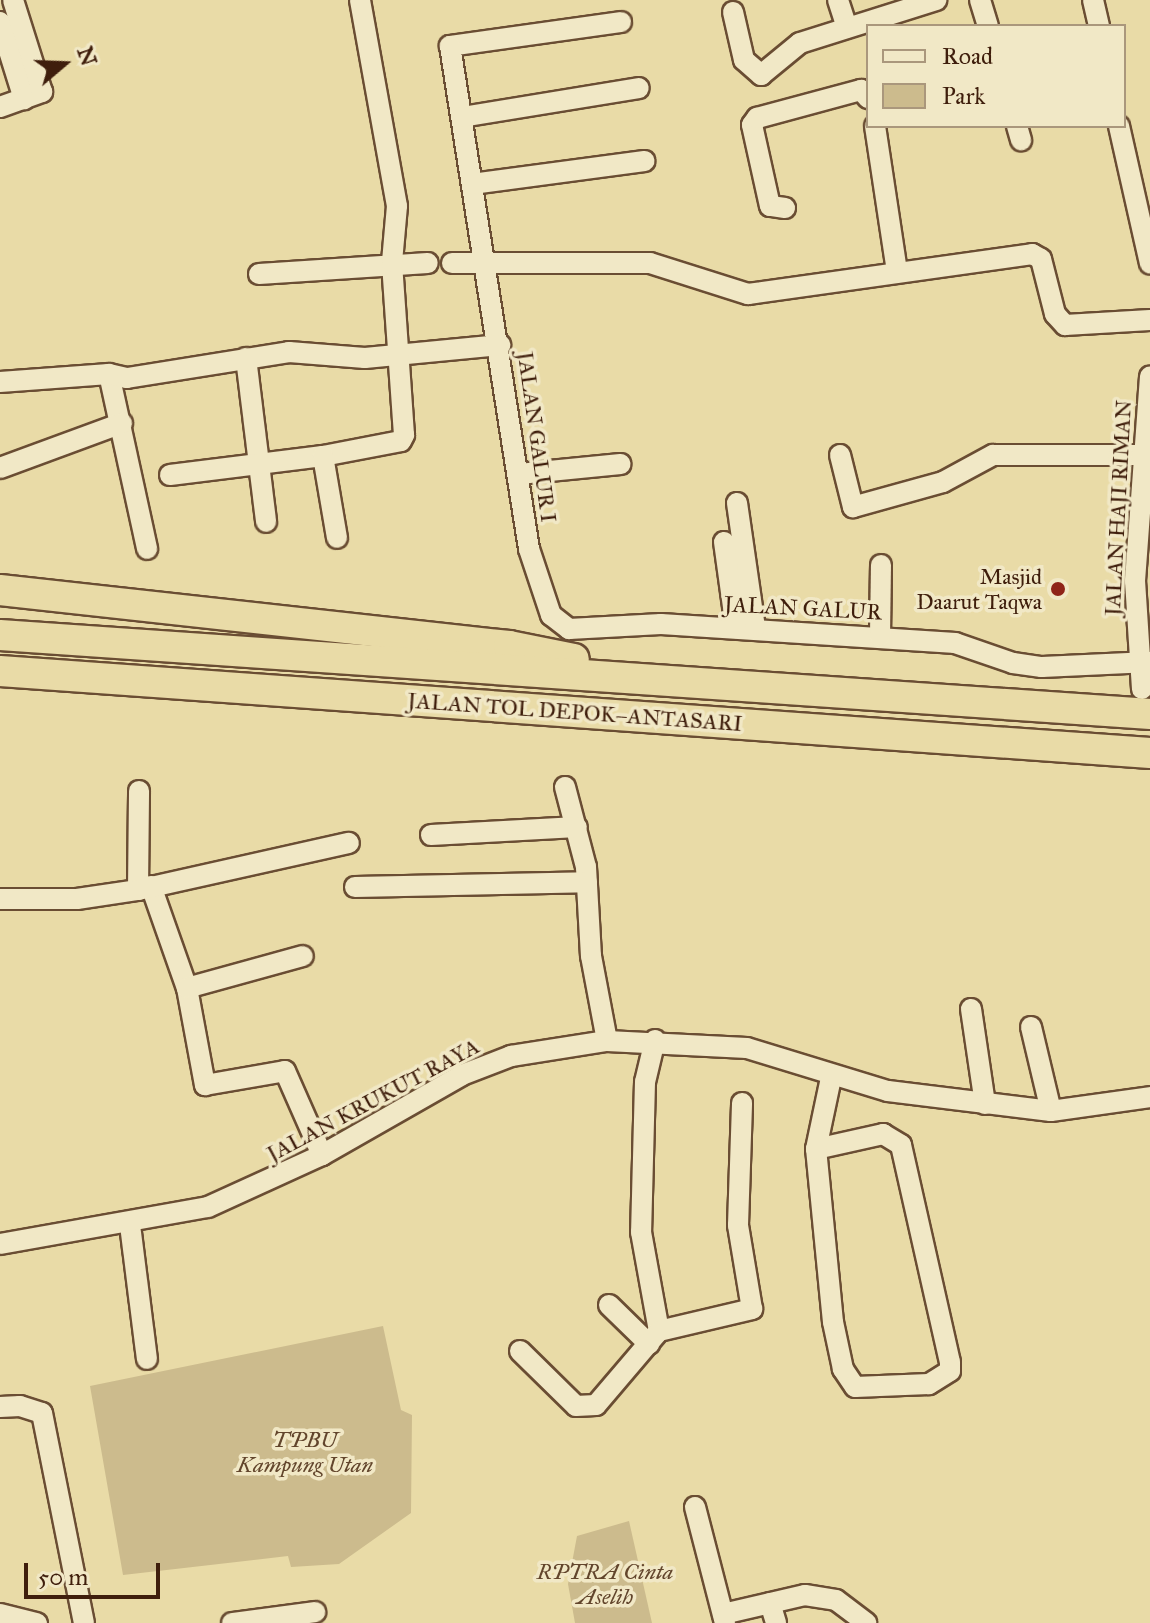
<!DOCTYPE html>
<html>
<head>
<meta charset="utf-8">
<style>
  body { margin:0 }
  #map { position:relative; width:1150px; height:1623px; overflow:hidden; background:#e9dba7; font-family:"IM FELL Great Primer",serif }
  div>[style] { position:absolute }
  .green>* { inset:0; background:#ccbb8d }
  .roads { filter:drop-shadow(2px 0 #6a4d33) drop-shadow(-2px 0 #6a4d33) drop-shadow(0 2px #6a4d33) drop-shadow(0 -2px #6a4d33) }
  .minor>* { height:20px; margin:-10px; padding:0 10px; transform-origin:10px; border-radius:10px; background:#f1e8c6 }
  .highway>* { height:30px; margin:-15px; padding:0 15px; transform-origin:15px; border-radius:15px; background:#e9dba7 }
  .dots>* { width:22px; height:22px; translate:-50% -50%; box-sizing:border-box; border:4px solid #f1e8c6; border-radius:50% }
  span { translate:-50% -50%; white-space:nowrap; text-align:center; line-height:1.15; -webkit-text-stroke:7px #f1e8c6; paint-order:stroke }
  .street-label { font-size:22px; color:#3f1e0c }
  .poi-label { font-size:22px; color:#3f1e0c }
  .right { translate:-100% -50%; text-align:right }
  .park-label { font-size:22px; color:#62452c; font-style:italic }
  .legend { position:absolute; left:866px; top:24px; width:260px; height:104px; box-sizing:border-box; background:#f1e8c6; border:2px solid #aa977c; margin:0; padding:10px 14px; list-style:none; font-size:24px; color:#3f1e0c }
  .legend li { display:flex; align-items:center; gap:16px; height:40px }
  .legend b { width:40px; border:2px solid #aa977c }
  .north { position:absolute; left:24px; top:24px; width:80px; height:80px; -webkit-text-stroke:6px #f1e8c6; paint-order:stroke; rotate:71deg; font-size:22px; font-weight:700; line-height:32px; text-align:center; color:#3f1e0c }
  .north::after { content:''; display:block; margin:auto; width:28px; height:36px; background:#3f1e0c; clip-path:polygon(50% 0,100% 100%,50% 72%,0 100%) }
  .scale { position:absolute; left:24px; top:1563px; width:136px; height:36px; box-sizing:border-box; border:4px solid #3f1e0c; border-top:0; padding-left:10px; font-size:24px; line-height:28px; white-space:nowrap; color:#3f1e0c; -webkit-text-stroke:6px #f1e8c6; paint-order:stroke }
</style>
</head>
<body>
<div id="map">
  <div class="green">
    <div style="clip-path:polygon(383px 1326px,401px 1410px,412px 1415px,411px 1513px,339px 1564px,291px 1567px,288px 1556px,123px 1575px,90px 1386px)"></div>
    <div style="clip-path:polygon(629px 1521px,652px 1623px,575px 1623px,568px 1584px,577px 1536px)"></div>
  </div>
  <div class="roads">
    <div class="minor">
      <div style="left:838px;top:0;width:29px;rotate:72deg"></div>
      <div style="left:980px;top:0;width:27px;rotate:73deg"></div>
      <div style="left:1093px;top:0;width:27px;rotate:77deg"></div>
      <div style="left:733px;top:12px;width:49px;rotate:77.1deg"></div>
      <div style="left:744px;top:60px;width:23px;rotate:41deg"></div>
      <div style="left:761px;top:75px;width:50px;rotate:-39.4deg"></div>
      <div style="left:800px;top:43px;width:143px;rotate:-17.5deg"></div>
      <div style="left:0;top:22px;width:81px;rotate:72.7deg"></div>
      <div style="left:621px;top:22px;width:173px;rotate:172deg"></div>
      <div style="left:450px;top:46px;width:509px;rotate:81.07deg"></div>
      <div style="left:529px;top:549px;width:70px;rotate:71.6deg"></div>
      <div style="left:551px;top:615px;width:23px;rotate:38deg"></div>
      <div style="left:569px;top:629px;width:92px;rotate:-3.1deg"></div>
      <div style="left:661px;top:624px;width:295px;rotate:3.7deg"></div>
      <div style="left:955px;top:643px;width:61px;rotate:19deg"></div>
      <div style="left:1013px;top:663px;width:29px;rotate:8deg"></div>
      <div style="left:1042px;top:667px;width:108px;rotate:-2.7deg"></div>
      <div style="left:0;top:107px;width:45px;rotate:-19.7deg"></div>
      <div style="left:42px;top:92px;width:96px;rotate:-107.5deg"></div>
      <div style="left:462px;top:117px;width:179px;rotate:-9.3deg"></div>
      <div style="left:875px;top:126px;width:148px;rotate:81.4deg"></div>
      <div style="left:1017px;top:126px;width:15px;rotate:74deg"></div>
      <div style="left:1119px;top:126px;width:141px;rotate:77.3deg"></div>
      <div style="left:472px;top:184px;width:174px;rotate:-7.6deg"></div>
      <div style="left:785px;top:208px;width:15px;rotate:-172deg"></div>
      <div style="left:770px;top:206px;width:83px;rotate:-102.5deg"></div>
      <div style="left:752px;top:125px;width:9px;rotate:-54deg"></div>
      <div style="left:757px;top:118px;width:108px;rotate:-15.1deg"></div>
      <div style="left:861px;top:90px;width:11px;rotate:49deg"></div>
      <div style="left:452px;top:263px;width:198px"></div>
      <div style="left:650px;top:263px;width:103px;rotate:17.6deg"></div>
      <div style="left:748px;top:294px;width:287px;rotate:-8deg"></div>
      <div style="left:1032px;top:254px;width:10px;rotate:29deg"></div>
      <div style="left:1041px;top:259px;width:57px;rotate:75.7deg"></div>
      <div style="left:1055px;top:314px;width:15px;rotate:48deg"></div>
      <div style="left:1065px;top:325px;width:85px;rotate:-3.4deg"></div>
      <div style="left:259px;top:274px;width:169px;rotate:-3.7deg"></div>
      <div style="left:246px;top:358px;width:165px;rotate:83deg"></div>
      <div style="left:109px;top:374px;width:179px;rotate:77.7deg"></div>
      <div style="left:0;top:382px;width:109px;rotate:-4.2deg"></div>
      <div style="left:109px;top:374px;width:18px;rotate:13deg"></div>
      <div style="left:127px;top:378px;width:164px;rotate:-9.1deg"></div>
      <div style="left:289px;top:352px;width:76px;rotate:4.5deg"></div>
      <div style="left:365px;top:358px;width:136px;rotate:-5.5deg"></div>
      <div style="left:840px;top:455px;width:54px;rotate:76deg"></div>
      <div style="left:853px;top:507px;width:93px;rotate:-15.5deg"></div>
      <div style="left:943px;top:482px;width:57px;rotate:-28.4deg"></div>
      <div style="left:993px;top:455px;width:149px"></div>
      <div style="left:323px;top:456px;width:79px;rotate:-10.9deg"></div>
      <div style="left:401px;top:441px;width:7px;rotate:-63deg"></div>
      <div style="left:404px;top:435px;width:173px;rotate:-94deg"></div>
      <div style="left:392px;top:262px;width:56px;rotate:-84.9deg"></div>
      <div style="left:397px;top:206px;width:209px;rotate:-100.2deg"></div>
      <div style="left:0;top:468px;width:130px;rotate:-20.2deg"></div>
      <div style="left:519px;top:474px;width:102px;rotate:-5.6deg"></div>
      <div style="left:170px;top:475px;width:154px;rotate:-7.1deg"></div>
      <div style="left:323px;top:456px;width:83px;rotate:80.3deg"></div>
      <div style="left:737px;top:503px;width:126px;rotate:81.8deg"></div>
      <div style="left:724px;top:542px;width:87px;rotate:82.1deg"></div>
      <div style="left:880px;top:636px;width:71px;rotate:-89.2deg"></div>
      <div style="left:1142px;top:689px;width:108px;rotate:-93.7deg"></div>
      <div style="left:1135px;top:581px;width:205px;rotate:-85.8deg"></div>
      <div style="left:565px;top:787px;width:83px;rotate:75.3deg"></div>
      <div style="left:586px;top:867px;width:89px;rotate:86.8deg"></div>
      <div style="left:591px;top:956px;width:86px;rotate:79.3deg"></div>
      <div style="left:431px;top:835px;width:146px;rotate:-3.1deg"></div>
      <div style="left:151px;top:886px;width:108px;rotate:70.6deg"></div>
      <div style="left:187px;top:988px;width:99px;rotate:79.5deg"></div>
      <div style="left:205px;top:1085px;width:81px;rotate:-9.9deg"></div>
      <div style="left:285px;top:1071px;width:92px;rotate:66.2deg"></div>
      <div style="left:355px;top:887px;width:232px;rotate:-1.2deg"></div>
      <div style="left:138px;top:890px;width:99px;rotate:-89.4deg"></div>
      <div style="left:0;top:899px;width:77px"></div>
      <div style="left:77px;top:899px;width:62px;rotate:-8.4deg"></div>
      <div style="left:138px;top:890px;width:216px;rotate:-12.6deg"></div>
      <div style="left:187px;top:988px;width:120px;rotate:-15.4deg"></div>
      <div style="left:971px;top:1009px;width:96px;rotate:81.6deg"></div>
      <div style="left:1031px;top:1027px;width:86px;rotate:76.6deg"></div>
      <div style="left:655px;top:1040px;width:43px;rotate:103.4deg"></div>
      <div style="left:645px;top:1082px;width:150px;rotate:91.5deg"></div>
      <div style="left:641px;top:1232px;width:101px;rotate:79.7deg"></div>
      <div style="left:816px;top:1149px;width:69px;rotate:-12.6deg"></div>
      <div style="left:883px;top:1134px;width:21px;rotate:31deg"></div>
      <div style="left:901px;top:1145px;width:222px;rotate:77.3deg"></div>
      <div style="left:950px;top:1362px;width:9px;rotate:90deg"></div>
      <div style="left:950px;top:1371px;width:25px;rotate:148deg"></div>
      <div style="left:929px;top:1384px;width:74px;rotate:177.7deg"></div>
      <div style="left:855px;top:1387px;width:22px;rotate:-124deg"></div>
      <div style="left:843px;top:1369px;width:48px;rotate:-102deg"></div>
      <div style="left:833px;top:1322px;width:174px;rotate:-95.6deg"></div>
      <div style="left:816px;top:1149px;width:73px;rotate:-78.1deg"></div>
      <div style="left:130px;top:1225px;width:135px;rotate:82.8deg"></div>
      <div style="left:0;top:1244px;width:211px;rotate:-10.1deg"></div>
      <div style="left:208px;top:1207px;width:125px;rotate:-24.5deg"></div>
      <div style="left:322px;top:1155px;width:161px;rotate:-29.7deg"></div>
      <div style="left:462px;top:1075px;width:53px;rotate:-21.2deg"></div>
      <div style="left:511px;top:1056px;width:97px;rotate:-8.9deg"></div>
      <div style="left:607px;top:1041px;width:140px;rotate:2.9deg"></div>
      <div style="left:747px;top:1048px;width:147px;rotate:17deg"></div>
      <div style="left:888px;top:1091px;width:164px;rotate:7deg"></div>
      <div style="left:1051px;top:1111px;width:100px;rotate:-8deg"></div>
      <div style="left:609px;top:1305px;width:56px;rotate:44.3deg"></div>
      <div style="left:520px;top:1351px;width:78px;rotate:44.5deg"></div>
      <div style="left:576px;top:1406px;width:20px;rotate:-3deg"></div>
      <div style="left:596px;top:1405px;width:97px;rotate:-49.6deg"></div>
      <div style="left:659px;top:1331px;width:96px;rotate:-13.3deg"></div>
      <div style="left:752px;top:1309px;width:85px;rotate:-99.5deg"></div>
      <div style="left:738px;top:1225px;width:122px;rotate:-88.1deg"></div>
      <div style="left:0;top:1407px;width:20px;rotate:-3deg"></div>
      <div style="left:20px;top:1406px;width:23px;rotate:18deg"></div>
      <div style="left:42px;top:1413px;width:214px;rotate:78.7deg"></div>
      <div style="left:695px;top:1507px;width:120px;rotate:75.5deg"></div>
      <div style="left:770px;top:1603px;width:21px;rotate:73deg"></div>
      <div style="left:0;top:1614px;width:38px;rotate:14deg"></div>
      <div style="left:723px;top:1614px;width:84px;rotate:-13deg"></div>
      <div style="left:805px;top:1595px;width:31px;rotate:9deg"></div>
      <div style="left:836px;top:1600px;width:38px;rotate:37deg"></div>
      <div style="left:232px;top:1623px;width:84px;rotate:-7.5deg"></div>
    </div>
    <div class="highway">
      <div style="left:0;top:590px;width:512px;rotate:6.28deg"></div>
      <div style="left:509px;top:646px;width:66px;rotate:11.3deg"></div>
      <div style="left:0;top:635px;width:1153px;rotate:3.93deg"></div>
      <div style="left:0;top:671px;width:1153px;rotate:4.08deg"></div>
    </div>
  </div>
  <div class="dots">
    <div style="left:1058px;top:589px;background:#8f2418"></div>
  </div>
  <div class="street-label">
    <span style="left:537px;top:437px;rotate:82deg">JALAN GALUR I</span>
    <span style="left:1118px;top:508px;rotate:-87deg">JALAN HAJI RIMAN</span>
    <span style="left:803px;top:608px;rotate:3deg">JALAN GALUR</span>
    <span style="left:575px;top:712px;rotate:4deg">JALAN TOL DEPOK–ANTASARI</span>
    <span style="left:373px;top:1100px;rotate:-28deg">JALAN KRUKUT RAYA</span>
  </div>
  <div class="poi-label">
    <span class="right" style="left:1042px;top:589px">Masjid<br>Daarut Taqwa</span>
  </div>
  <div class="park-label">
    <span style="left:305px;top:1452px">TPBU<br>Kampung Utan</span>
    <span style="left:605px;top:1584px">RPTRA Cinta<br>Aselih</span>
  </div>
  <ul class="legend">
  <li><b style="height:10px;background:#f1e8c6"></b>Road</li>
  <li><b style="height:22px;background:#ccbb8d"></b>Park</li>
  </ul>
  <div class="north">N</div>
  <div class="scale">50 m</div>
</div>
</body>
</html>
